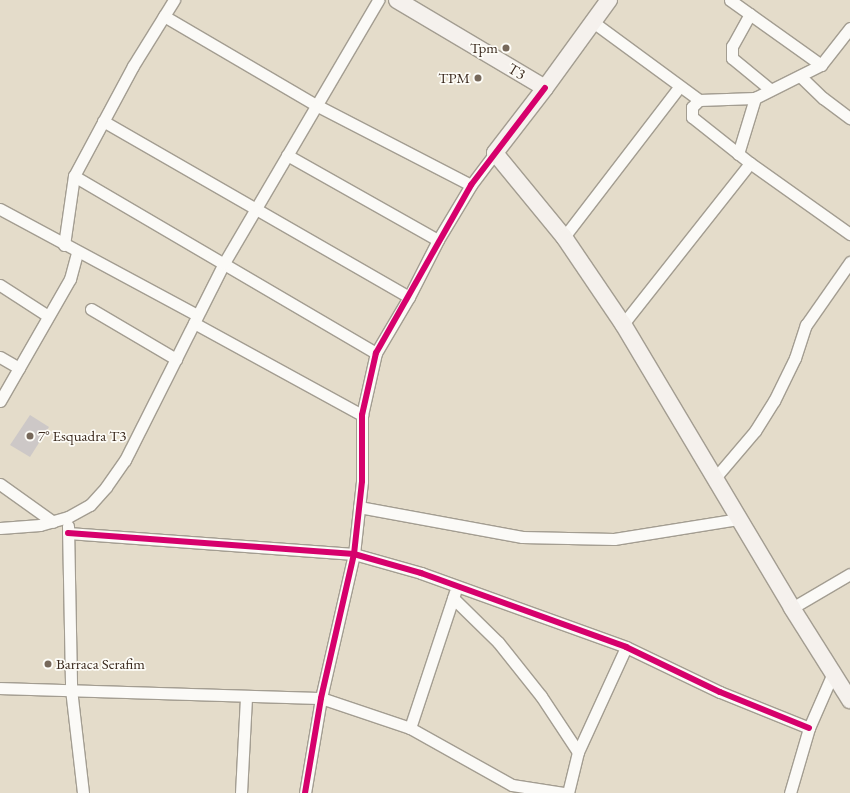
<!DOCTYPE html>
<html>
<head>
<meta charset="utf-8">
<style>
  body { margin:0 }
  #map { position:relative; width:850px; height:793px; overflow:hidden; background:#e4dcca; font-family:"EB Garamond",serif }
  div>[style] { position:absolute }
  .building>* { inset:0; background:#cdc8c7 }
  .roads { filter:drop-shadow(1px 0 #a39d91) drop-shadow(-1px 0 #a39d91) drop-shadow(0 1px #a39d91) drop-shadow(0 -1px #a39d91) }
  .street>* { height:11px; margin:-5.5px; padding:0 5.5px; transform-origin:5.5px; border-radius:5.5px; background:#fbfaf7 }
  .secondary>* { height:16px; margin:-8px; padding:0 8px; transform-origin:8px; border-radius:8px; background:#f5f1ed }
  .cycleway>* { height:6px; margin:-3px; padding:0 3px; transform-origin:3px; border-radius:3px; background:#d6006c }
  .dots>* { width:11px; height:11px; translate:-50% -50%; box-sizing:border-box; border:2px solid #fdfcf7; border-radius:50% }
  span { translate:-50% -50%; white-space:nowrap; text-align:center; line-height:1.15; -webkit-text-stroke:3.5px #fdfcf7; paint-order:stroke }
  .poi-label { font-size:15px; color:#3b2a1e }
  .right { translate:-100% -50%; text-align:right }
  .left { translate:0 -50%; text-align:left }
  .street-label { font-size:15px; color:#3b2a1e }
</style>
</head>
<body>
<div id="map">
  <div class="building">
    <div style="clip-path:polygon(30px 415px,49px 427px,30px 457px,10px 445px)"></div>
  </div>
  <div class="roads">
    <div class="street">
      <div style="left:730px;top:0;width:112px;rotate:35.5deg"></div>
      <div style="left:750px;top:14px;width:37px;rotate:119deg"></div>
      <div style="left:732px;top:46px;width:12px;rotate:90deg"></div>
      <div style="left:732px;top:58px;width:50px;rotate:39.4deg"></div>
      <div style="left:164px;top:16px;width:176px;rotate:30.4deg"></div>
      <div style="left:316px;top:105px;width:174px;rotate:27.3deg"></div>
      <div style="left:593px;top:22px;width:132px;rotate:36.3deg"></div>
      <div style="left:699px;top:100px;width:10px;rotate:135deg"></div>
      <div style="left:692px;top:107px;width:10px;rotate:90deg"></div>
      <div style="left:692px;top:117px;width:74px;rotate:38.4deg"></div>
      <div style="left:750px;top:163px;width:123px;rotate:35.4deg"></div>
      <div style="left:800px;top:76px;width:32px;rotate:44deg"></div>
      <div style="left:823px;top:98px;width:34px;rotate:37deg"></div>
      <div style="left:699px;top:100px;width:56px;rotate:-2deg"></div>
      <div style="left:755px;top:98px;width:74px;rotate:-26.6deg"></div>
      <div style="left:821px;top:65px;width:47px;rotate:-51.9deg"></div>
      <div style="left:103px;top:121px;width:353px;rotate:29.9deg"></div>
      <div style="left:738px;top:154px;width:59px;rotate:-73.1deg"></div>
      <div style="left:287px;top:155px;width:173px;rotate:29.4deg"></div>
      <div style="left:74px;top:176px;width:350px;rotate:30.4deg"></div>
      <div style="left:0;top:209px;width:224px;rotate:28.3deg"></div>
      <div style="left:564px;top:237px;width:189px;rotate:-52.5deg"></div>
      <div style="left:64px;top:245px;width:70px;rotate:-81.8deg"></div>
      <div style="left:74px;top:176px;width:125px;rotate:-61.8deg"></div>
      <div style="left:133px;top:66px;width:78px;rotate:-58.2deg"></div>
      <div style="left:0;top:285px;width:57px;rotate:32.9deg"></div>
      <div style="left:91px;top:309px;width:99px;rotate:30.5deg"></div>
      <div style="left:194px;top:323px;width:192px;rotate:28.7deg"></div>
      <div style="left:623px;top:324px;width:205px;rotate:-51.7deg"></div>
      <div style="left:0;top:357px;width:22px;rotate:30deg"></div>
      <div style="left:0;top:401px;width:141px;rotate:-60.2deg"></div>
      <div style="left:70px;top:279px;width:28px;rotate:-75deg"></div>
      <div style="left:715px;top:478px;width:62px;rotate:-49.6deg"></div>
      <div style="left:755px;top:431px;width:36px;rotate:-58deg"></div>
      <div style="left:774px;top:401px;width:48px;rotate:-64deg"></div>
      <div style="left:795px;top:358px;width:35px;rotate:-72deg"></div>
      <div style="left:806px;top:325px;width:77px;rotate:-55.1deg"></div>
      <div style="left:0;top:484px;width:65px;rotate:35.6deg"></div>
      <div style="left:359px;top:507px;width:166px;rotate:10.4deg"></div>
      <div style="left:522px;top:537px;width:92px;rotate:1.2deg"></div>
      <div style="left:614px;top:539px;width:127px;rotate:-9.1deg"></div>
      <div style="left:68px;top:526px;width:163px;rotate:88.9deg"></div>
      <div style="left:71px;top:689px;width:105px;rotate:83.4deg"></div>
      <div style="left:0;top:528px;width:40px;rotate:-4.3deg"></div>
      <div style="left:40px;top:525px;width:29px;rotate:-16deg"></div>
      <div style="left:68px;top:517px;width:25px;rotate:-29deg"></div>
      <div style="left:90px;top:505px;width:24px;rotate:-48deg"></div>
      <div style="left:106px;top:487px;width:33px;rotate:-55deg"></div>
      <div style="left:125px;top:460px;width:220px;rotate:-63.3deg"></div>
      <div style="left:224px;top:263px;width:305px;rotate:-59.6deg"></div>
      <div style="left:68px;top:533px;width:287px;rotate:4.2deg"></div>
      <div style="left:354px;top:554px;width:70px;rotate:15.8deg"></div>
      <div style="left:421px;top:573px;width:218px;rotate:19.8deg"></div>
      <div style="left:626px;top:647px;width:104px;rotate:25.6deg"></div>
      <div style="left:720px;top:692px;width:96px;rotate:22deg"></div>
      <div style="left:453px;top:598px;width:63px;rotate:44.4deg"></div>
      <div style="left:498px;top:642px;width:69px;rotate:51.5deg"></div>
      <div style="left:541px;top:696px;width:67px;rotate:56.5deg"></div>
      <div style="left:578px;top:752px;width:42px;rotate:103.7deg"></div>
      <div style="left:792px;top:608px;width:67px;rotate:-30.4deg"></div>
      <div style="left:0;top:688px;width:321px;rotate:1.8deg"></div>
      <div style="left:321px;top:698px;width:94px;rotate:18.6deg"></div>
      <div style="left:410px;top:728px;width:117px;rotate:29.2deg"></div>
      <div style="left:512px;top:785px;width:52px;rotate:8.9deg"></div>
      <div style="left:410px;top:728px;width:143px;rotate:-71.7deg"></div>
      <div style="left:578px;top:752px;width:115px;rotate:-65.4deg"></div>
      <div style="left:241px;top:793px;width:97px;rotate:-87deg"></div>
      <div style="left:305px;top:793px;width:96px;rotate:-80.4deg"></div>
      <div style="left:321px;top:698px;width:148px;rotate:-77.1deg"></div>
      <div style="left:354px;top:554px;width:73px;rotate:-83.7deg"></div>
      <div style="left:362px;top:481px;width:66px;rotate:-90deg"></div>
      <div style="left:362px;top:415px;width:64px;rotate:-77.3deg"></div>
      <div style="left:376px;top:353px;width:65px;rotate:-59.5deg"></div>
      <div style="left:409px;top:297px;width:64px;rotate:-63deg"></div>
      <div style="left:438px;top:240px;width:64px;rotate:-59deg"></div>
      <div style="left:471px;top:185px;width:40px;rotate:-53deg"></div>
      <div style="left:790px;top:793px;width:68px;rotate:-73.7deg"></div>
      <div style="left:809px;top:728px;width:60px;rotate:-66.4deg"></div>
    </div>
    <div class="secondary">
      <div style="left:397px;top:0;width:172px;rotate:30.7deg"></div>
      <div style="left:545px;top:88px;width:109px;rotate:-54deg"></div>
      <div style="left:545px;top:88px;width:82px;rotate:127.6deg"></div>
      <div style="left:495px;top:153px;width:109px;rotate:50.6deg"></div>
      <div style="left:564px;top:237px;width:105px;rotate:55.9deg"></div>
      <div style="left:623px;top:324px;width:330px;rotate:59.2deg"></div>
      <div style="left:792px;top:608px;width:109px;rotate:57.8deg"></div>
    </div>
  </div>
  <div class="cycleway">
    <div style="left:68px;top:533px;width:287px;rotate:4.2deg"></div>
    <div style="left:354px;top:554px;width:70px;rotate:15.8deg"></div>
    <div style="left:421px;top:573px;width:218px;rotate:19.8deg"></div>
    <div style="left:626px;top:647px;width:104px;rotate:25.6deg"></div>
    <div style="left:720px;top:692px;width:96px;rotate:22deg"></div>
    <div style="left:305px;top:793px;width:96px;rotate:-80.4deg"></div>
    <div style="left:321px;top:698px;width:148px;rotate:-77.1deg"></div>
    <div style="left:354px;top:554px;width:73px;rotate:-83.7deg"></div>
    <div style="left:362px;top:481px;width:66px;rotate:-90deg"></div>
    <div style="left:362px;top:415px;width:64px;rotate:-77.3deg"></div>
    <div style="left:376px;top:353px;width:193px;rotate:-60.5deg"></div>
    <div style="left:471px;top:185px;width:122px;rotate:-52.7deg"></div>
  </div>
  <div class="dots">
    <div style="left:506px;top:48px;background:#76685a"></div>
    <div style="left:478px;top:78px;background:#76685a"></div>
    <div style="left:30px;top:436px;background:#76685a"></div>
    <div style="left:48px;top:664px;background:#76685a"></div>
  </div>
  <div class="poi-label">
    <span class="right" style="left:498px;top:48px">Tpm</span>
    <span class="right" style="left:470px;top:78px">TPM</span>
    <span class="left" style="left:38px;top:436px">7° Esquadra T3</span>
    <span class="left" style="left:56px;top:664px">Barraca Serafim</span>
  </div>
  <div class="street-label">
    <span style="left:517px;top:71px;rotate:31deg">T3</span>
  </div>
</div>
</body>
</html>
